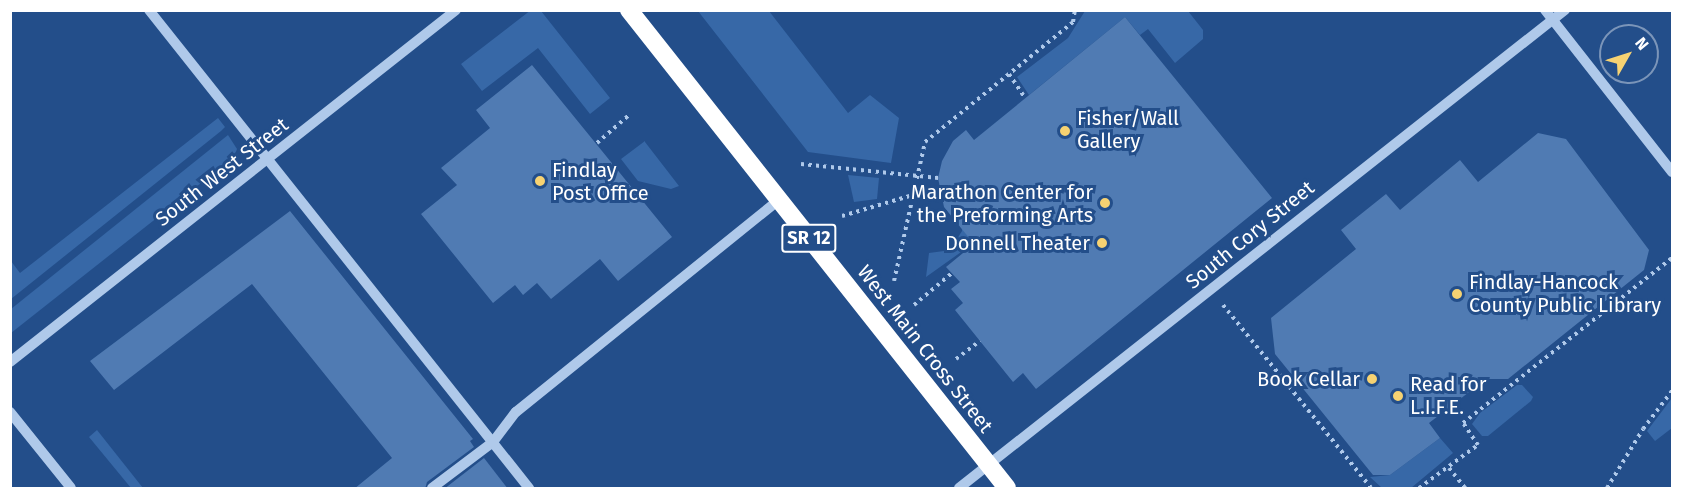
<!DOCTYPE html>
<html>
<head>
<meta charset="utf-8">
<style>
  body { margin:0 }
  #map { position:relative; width:1683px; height:499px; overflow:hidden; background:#234e8a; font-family:"Fira Sans",sans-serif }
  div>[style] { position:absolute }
  .green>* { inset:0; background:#3768a7 }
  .building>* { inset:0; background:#507bb3 }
  .path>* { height:4px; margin-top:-2px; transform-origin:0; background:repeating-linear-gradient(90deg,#afc9ea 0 3px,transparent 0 7.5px) }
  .minor>* { height:10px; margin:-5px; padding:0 5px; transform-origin:5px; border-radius:5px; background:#afc9ea }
  .highway>* { height:18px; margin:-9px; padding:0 9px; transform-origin:9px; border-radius:9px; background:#fff }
  .dots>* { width:16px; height:16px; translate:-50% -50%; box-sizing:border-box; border:3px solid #234e8a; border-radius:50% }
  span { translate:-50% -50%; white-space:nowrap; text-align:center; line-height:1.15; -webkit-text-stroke:6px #234e8a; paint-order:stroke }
  .shield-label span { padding:2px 4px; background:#234e8a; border:2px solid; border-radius:4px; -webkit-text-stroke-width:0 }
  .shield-label { font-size:18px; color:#fff; font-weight:700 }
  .poi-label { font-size:20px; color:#fff }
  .left { translate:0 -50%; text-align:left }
  .right { translate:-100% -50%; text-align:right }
  .street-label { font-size:20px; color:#fff }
  .frame { position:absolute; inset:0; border:12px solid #fff; pointer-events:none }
  .north { position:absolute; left:1599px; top:24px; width:60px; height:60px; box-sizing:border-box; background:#234e8a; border:2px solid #7b95b9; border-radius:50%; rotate:51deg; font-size:16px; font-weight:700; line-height:24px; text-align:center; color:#fff }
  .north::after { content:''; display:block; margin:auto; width:21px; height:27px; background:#f6d272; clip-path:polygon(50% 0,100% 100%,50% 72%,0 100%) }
</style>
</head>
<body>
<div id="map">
  <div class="green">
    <div style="clip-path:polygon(531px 10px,541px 11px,610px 98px,590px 114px,538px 48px,482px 91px,461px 64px)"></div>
    <div style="clip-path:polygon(698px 11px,769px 11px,848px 113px,870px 95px,899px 118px,891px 163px,808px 152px)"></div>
    <div style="clip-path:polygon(1085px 11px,1188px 11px,1203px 30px,1203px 39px,1175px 63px,1148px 29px,1140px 35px,1125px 17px,1029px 95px,1017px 77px,1068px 38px)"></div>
    <div style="clip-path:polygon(218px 118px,225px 127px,221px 131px,11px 299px,11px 261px,20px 273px)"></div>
    <div style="clip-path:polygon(228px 135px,237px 149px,234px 157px,11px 333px,11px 309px)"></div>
    <div style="clip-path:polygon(645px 141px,645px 142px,679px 186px,671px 189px,638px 181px,621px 159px)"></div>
    <div style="clip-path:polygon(848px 175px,879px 178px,877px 199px,854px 202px)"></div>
    <div style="clip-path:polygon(961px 216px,985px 235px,926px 277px,929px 253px,944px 251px,955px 242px,962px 231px)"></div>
    <div style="clip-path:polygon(1517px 385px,1522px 385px,1533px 397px,1531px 401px,1488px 436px,1482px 436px,1472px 424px,1480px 413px)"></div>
    <div style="clip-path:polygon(1672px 398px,1672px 428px,1655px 441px,1647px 431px)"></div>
    <div style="clip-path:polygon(97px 430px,143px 488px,131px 488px,89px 437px)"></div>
    <div style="clip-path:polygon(1440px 438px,1453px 453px,1411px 488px,1382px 488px,1370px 477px,1390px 475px)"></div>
  </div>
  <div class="building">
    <div style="clip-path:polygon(1125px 17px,1272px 198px,1036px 389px,1023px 373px,1013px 382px,955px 310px,963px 303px,951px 289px,960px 282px,946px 267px,974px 244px,944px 207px,938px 178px,942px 161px,953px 141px,966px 130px,974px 140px)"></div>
    <div style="clip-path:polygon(532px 65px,672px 237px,618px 281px,600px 259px,551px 299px,537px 283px,523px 295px,515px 285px,493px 303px,421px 214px,457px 185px,441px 168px,490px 128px,476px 110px)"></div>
    <div style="clip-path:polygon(1538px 133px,1566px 139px,1649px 250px,1644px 270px,1508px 379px,1486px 379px,1429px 423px,1440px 438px,1390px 475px,1373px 475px,1275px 354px,1271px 318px,1356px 249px,1341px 230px,1386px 194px,1400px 210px,1460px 160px,1478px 182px)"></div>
    <div style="clip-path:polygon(290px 211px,473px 439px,470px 441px,474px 447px,427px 482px,425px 489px,354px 489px,392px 458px,252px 284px,114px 390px,90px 361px)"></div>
    <div style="clip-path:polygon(484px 458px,508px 489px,444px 489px)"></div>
  </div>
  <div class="path">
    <div style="left:1009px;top:74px;width:29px;rotate:56deg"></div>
    <div style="left:597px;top:143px;width:43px;rotate:-41.2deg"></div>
    <div style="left:801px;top:164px;width:138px;rotate:5.8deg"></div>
    <div style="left:842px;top:216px;width:74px;rotate:-16.5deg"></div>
    <div style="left:894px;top:281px;width:142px;rotate:-77.4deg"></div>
    <div style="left:925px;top:142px;width:191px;rotate:-39deg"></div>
    <div style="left:1073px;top:22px;width:12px;rotate:-81deg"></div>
    <div style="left:914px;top:305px;width:50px;rotate:-40.1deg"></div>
    <div style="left:1223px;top:305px;width:235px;rotate:51deg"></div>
    <div style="left:956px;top:359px;width:30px;rotate:-37deg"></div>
    <div style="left:1449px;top:468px;width:26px;rotate:51deg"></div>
    <div style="left:1419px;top:488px;width:73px;rotate:-36.1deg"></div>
    <div style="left:1478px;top:445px;width:27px;rotate:-124deg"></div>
    <div style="left:1463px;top:423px;width:266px;rotate:-38.3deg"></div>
    <div style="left:1607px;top:488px;width:69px;rotate:-58.6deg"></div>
    <div style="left:1643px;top:429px;width:48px;rotate:-52.7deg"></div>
  </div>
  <div class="minor">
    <div style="left:149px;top:10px;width:611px;rotate:51.52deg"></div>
    <div style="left:1545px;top:10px;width:206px;rotate:51.9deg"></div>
    <div style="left:10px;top:362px;width:568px;rotate:-38.28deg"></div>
    <div style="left:10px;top:412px;width:97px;rotate:51.2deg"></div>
    <div style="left:432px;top:488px;width:76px;rotate:-37deg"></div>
    <div style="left:493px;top:442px;width:38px;rotate:-53deg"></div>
    <div style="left:516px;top:412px;width:338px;rotate:-38.9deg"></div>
    <div style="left:959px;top:488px;width:772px;rotate:-38.27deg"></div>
  </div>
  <div class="highway">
    <div style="left:629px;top:10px;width:609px;rotate:51.66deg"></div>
  </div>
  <div class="dots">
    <div style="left:1065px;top:131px;background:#f6d272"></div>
    <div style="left:540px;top:181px;background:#f6d272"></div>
    <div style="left:1105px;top:203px;background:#f6d272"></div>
    <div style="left:1102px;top:243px;background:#f6d272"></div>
    <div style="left:1457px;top:294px;background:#f6d272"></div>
    <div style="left:1372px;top:379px;background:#f6d272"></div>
    <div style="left:1398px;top:396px;background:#f6d272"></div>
  </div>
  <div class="shield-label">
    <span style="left:809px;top:238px">SR 12</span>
  </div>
  <div class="poi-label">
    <span class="left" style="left:1077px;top:130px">Fisher/Wall<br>Gallery</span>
    <span class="left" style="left:552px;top:182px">Findlay<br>Post Office</span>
    <span class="right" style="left:1093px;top:204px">Marathon Center for<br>the Preforming Arts</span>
    <span class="right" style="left:1090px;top:243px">Donnell Theater</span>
    <span class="left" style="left:1469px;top:294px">Findlay-Hancock<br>County Public Library</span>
    <span class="right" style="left:1360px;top:379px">Book Cellar</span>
    <span class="left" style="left:1410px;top:396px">Read for<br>L.I.F.E.</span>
  </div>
  <div class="street-label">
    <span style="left:222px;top:172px;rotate:-38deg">South West Street</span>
    <span style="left:1250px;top:235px;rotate:-39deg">South Cory Street</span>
    <span style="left:925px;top:349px;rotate:52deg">West Main Cross Street</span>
  </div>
  <div class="frame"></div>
  <div class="north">N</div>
</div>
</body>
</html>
